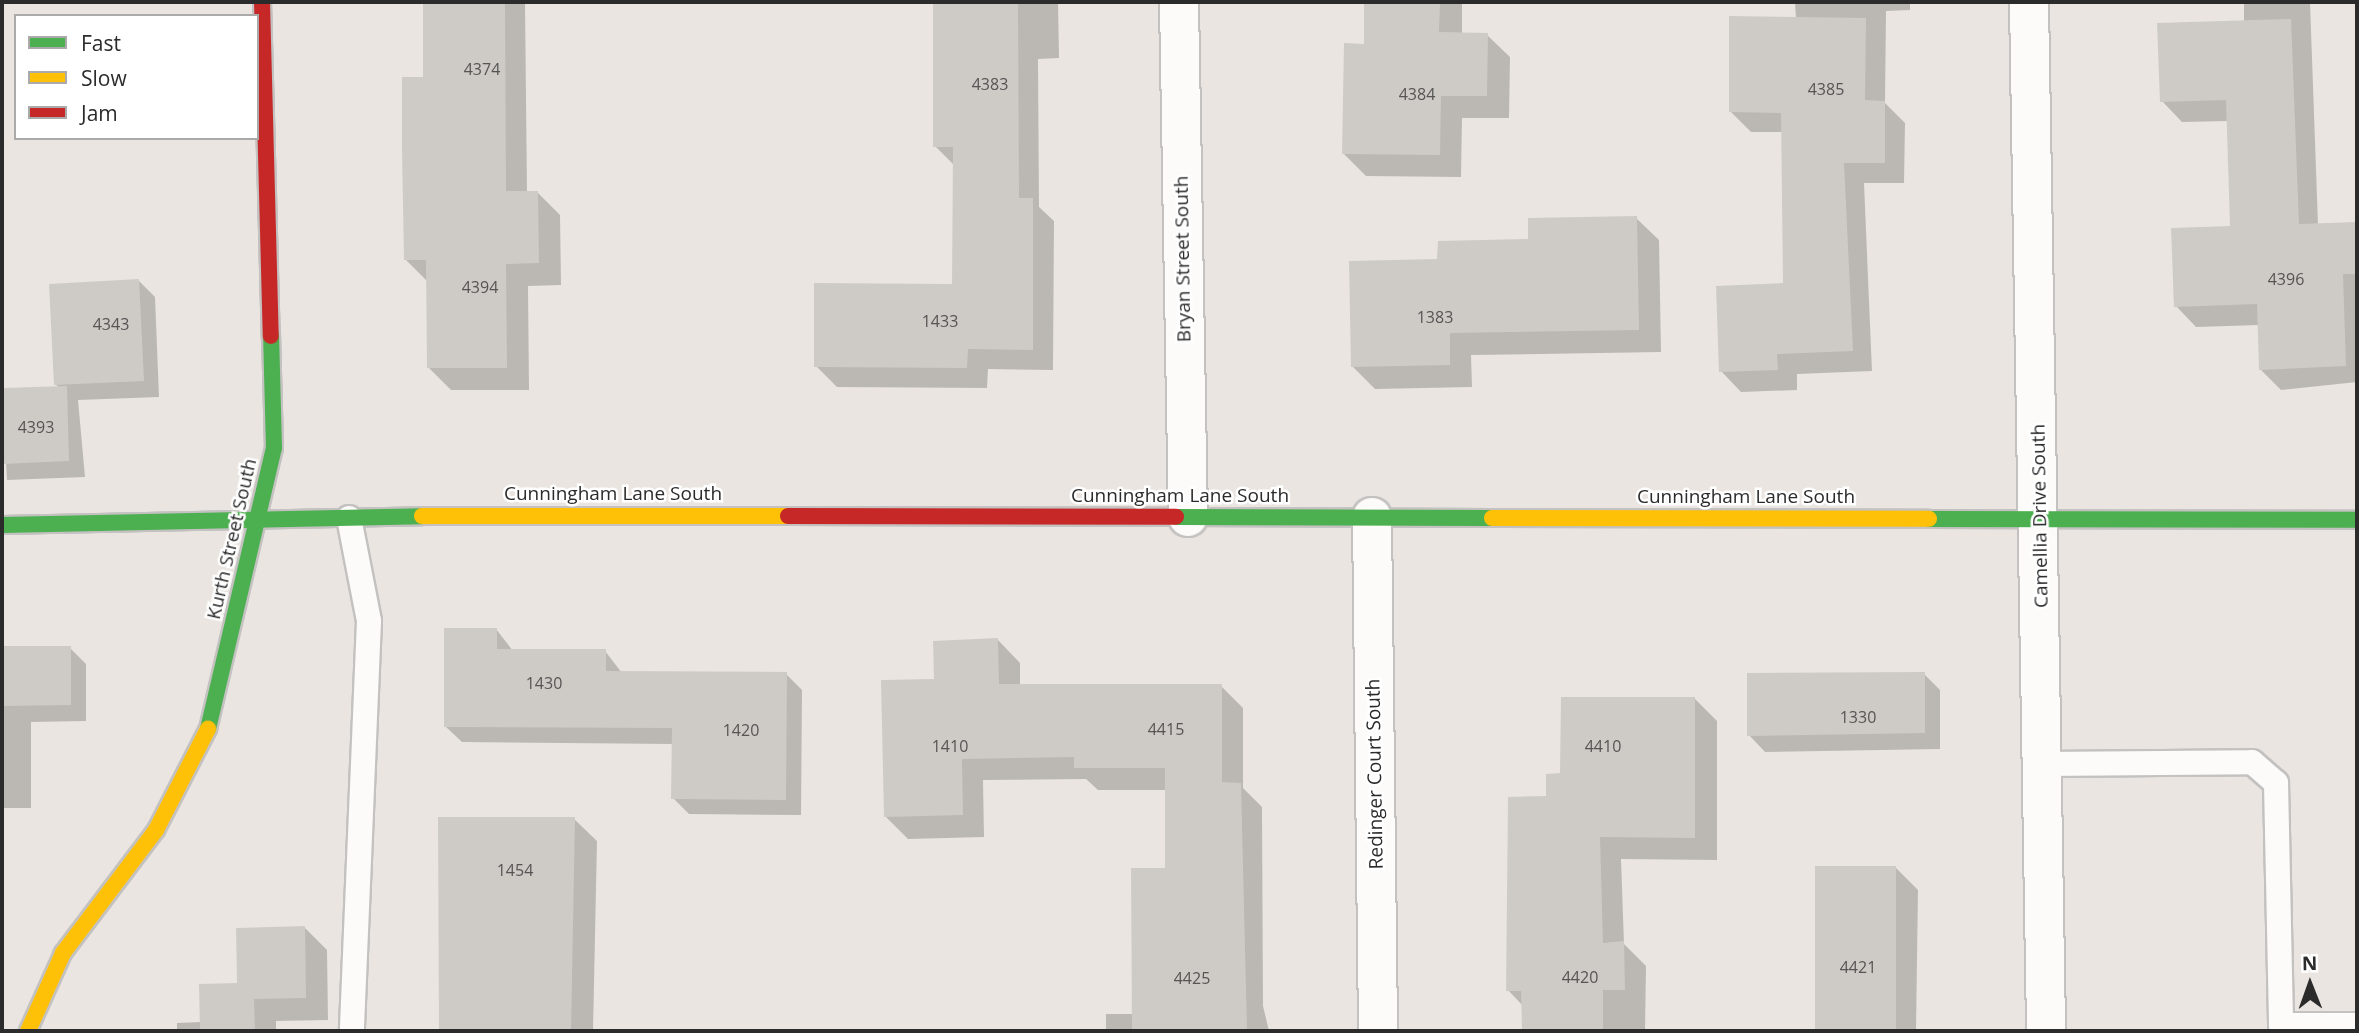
<!DOCTYPE html>
<html>
<head>
<meta charset="utf-8">
<style>
  body { margin:0 }
  #map { position:relative; width:2359px; height:1033px; overflow:hidden; background:#eae5e0; font-family:"Open Sans",sans-serif }
  div>[style] { position:absolute }
  .shadow>* { inset:0; background:#0003 }
  .building>* { inset:0; background:#cecbc7 }
  .roads { filter:drop-shadow(2px 0 #c3c2c1) drop-shadow(-2px 0 #c3c2c1) drop-shadow(0 2px #c3c2c1) drop-shadow(0 -2px #c3c2c1) }
  .lane>* { height:24px; margin:-12px; padding:0 12px; transform-origin:12px; border-radius:12px; background:#fcfbfa }
  .street>* { height:38px; margin:-19px; padding:0 19px; transform-origin:19px; border-radius:19px; background:#fcfbfa }
  .fast>* { height:16px; margin:-8px; padding:0 8px; transform-origin:8px; border-radius:8px; background:#4caf50 }
  .slow>* { height:16px; margin:-8px; padding:0 8px; transform-origin:8px; border-radius:8px; background:#ffc107 }
  .jam>* { height:16px; margin:-8px; padding:0 8px; transform-origin:8px; border-radius:8px; background:#c62828 }
  span { translate:-50% -50%; white-space:nowrap; text-align:center; line-height:1.15; -webkit-text-stroke:5px #fff; paint-order:stroke }
  .number-label { font-size:16px; color:#565554 }
  .number-label span { -webkit-text-stroke-width:0 }
  .street-label { font-size:19px; color:#2b2b2b }
  .frame { position:absolute; inset:0; border:4px solid #2b2b2b; pointer-events:none }
  .legend { position:absolute; left:14px; top:14px; width:245px; height:126px; box-sizing:border-box; background:#fff; border:2px solid #aaa; margin:0; padding:9px 12px; list-style:none; font-size:21px; color:#2b2b2b }
  .legend li { display:flex; align-items:center; gap:14px; height:35px }
  .legend b { width:35px; border:2px solid #aaa }
  .north { position:absolute; left:2275px; top:949px; width:70px; height:70px; -webkit-text-stroke:5px #fff; paint-order:stroke; rotate:359deg; font-size:19px; font-weight:700; line-height:28px; text-align:center; color:#2b2b2b }
  .north::after { content:''; display:block; margin:auto; width:24px; height:32px; background:#2b2b2b; clip-path:polygon(50% 0,100% 100%,50% 72%,0 100%) }
</style>
</head>
<body>
<div id="map">
  <div class="shadow">
    <div style="clip-path:polygon(425px 2px,525px 2px,527px 192px,537px 192px,560px 215px,561px 285px,528px 286px,529px 390px,451px 390px,429px 368px,428px 282px,405px 259px,425px 79px)"></div>
    <div style="clip-path:polygon(935px 2px,1058px 2px,1059px 58px,1038px 59px,1039px 207px,1054px 221px,1053px 370px,988px 369px,987px 388px,837px 387px,816px 366px,954px 285px,955px 166px,935px 146px)"></div>
    <div style="clip-path:polygon(1366px 2px,1462px 2px,1462px 34px,1487px 35px,1510px 57px,1509px 118px,1462px 118px,1461px 177px,1366px 176px,1344px 154px,1365px 46px)"></div>
    <div style="clip-path:polygon(1795px 2px,1910px 2px,1910px 10px,1886px 11px,1885px 103px,1905px 123px,1904px 183px,1864px 183px,1872px 371px,1797px 374px,1797px 390px,1741px 392px,1721px 371px,1785px 285px,1783px 132px,1751px 132px,1731px 112px,1796px 19px)"></div>
    <div style="clip-path:polygon(2244px 2px,2310px 2px,2318px 225px,2357px 224px,2357px 382px,2281px 390px,2260px 369px,2259px 325px,2196px 327px,2176px 306px,2232px 228px,2228px 121px,2182px 122px,2162px 101px,2244px 22px)"></div>
    <div style="clip-path:polygon(1636px 218px,1659px 240px,1661px 352px,1471px 355px,1472px 387px,1375px 389px,1352px 366px,1439px 261px)"></div>
    <div style="clip-path:polygon(139px 281px,155px 297px,159px 397px,78px 400px,85px 477px,7px 480px,2px 390px,60px 388px,55px 384px)"></div>
    <div style="clip-path:polygon(496px 629px,513px 651px,605px 651px,622px 673px,786px 674px,802px 690px,801px 815px,689px 814px,673px 798px,673px 744px,462px 742px,445px 726px)"></div>
    <div style="clip-path:polygon(998px 640px,1020px 663px,1020px 685px,1221px 686px,1243px 708px,1243px 788px,1262px 807px,1263px 1006px,1269px 1031px,1106px 1031px,1106px 1014px,1134px 1014px,1167px 870px,1167px 790px,1098px 790px,1086px 779px,983px 780px,984px 837px,908px 839px,886px 817px,936px 681px)"></div>
    <div style="clip-path:polygon(70px 648px,86px 664px,86px 721px,31px 722px,31px 808px,2px 808px,2px 664px)"></div>
    <div style="clip-path:polygon(1924px 674px,1940px 690px,1940px 749px,1765px 752px,1749px 735px)"></div>
    <div style="clip-path:polygon(1695px 699px,1717px 721px,1717px 860px,1621px 859px,1624px 944px,1646px 966px,1645px 1031px,1524px 1031px,1523px 1006px,1508px 990px,1548px 798px,1562px 775px)"></div>
    <div style="clip-path:polygon(440px 819px,574px 819px,597px 841px,593px 1031px,439px 1031px)"></div>
    <div style="clip-path:polygon(1895px 867px,1918px 890px,1916px 1031px,1815px 1031px,1817px 868px)"></div>
    <div style="clip-path:polygon(304px 927px,327px 950px,328px 1020px,276px 1021px,276px 1031px,177px 1031px,177px 1023px,201px 1022px)"></div>
  </div>
  <div class="building">
    <div style="clip-path:polygon(423px 2px,505px 2px,506px 191px,538px 191px,539px 263px,506px 264px,507px 368px,427px 368px,426px 260px,404px 260px,402px 150px,402px 77px,423px 77px)"></div>
    <div style="clip-path:polygon(933px 2px,1018px 2px,1019px 198px,1033px 198px,1033px 350px,968px 349px,967px 368px,814px 367px,814px 283px,952px 284px,953px 147px,933px 147px)"></div>
    <div style="clip-path:polygon(1364px 2px,1440px 2px,1439px 32px,1488px 33px,1487px 96px,1441px 96px,1440px 155px,1342px 154px,1344px 43px,1364px 44px)"></div>
    <div style="clip-path:polygon(1729px 16px,1866px 18px,1865px 100px,1885px 101px,1885px 163px,1844px 163px,1853px 351px,1777px 354px,1778px 370px,1719px 372px,1716px 286px,1783px 283px,1781px 113px,1729px 112px)"></div>
    <div style="clip-path:polygon(2291px 19px,2299px 224px,2357px 222px,2357px 274px,2343px 274px,2346px 366px,2259px 370px,2257px 304px,2174px 307px,2171px 228px,2230px 226px,2226px 100px,2160px 102px,2157px 23px)"></div>
    <div style="clip-path:polygon(1637px 216px,1639px 330px,1450px 333px,1450px 365px,1351px 367px,1349px 261px,1437px 259px,1438px 241px,1528px 239px,1528px 218px)"></div>
    <div style="clip-path:polygon(139px 279px,144px 381px,54px 385px,49px 284px)"></div>
    <div style="clip-path:polygon(67px 386px,69px 461px,2px 464px,2px 388px)"></div>
    <div style="clip-path:polygon(444px 628px,497px 628px,497px 649px,606px 649px,606px 671px,787px 672px,786px 800px,671px 799px,672px 728px,444px 727px)"></div>
    <div style="clip-path:polygon(998px 638px,999px 684px,1222px 684px,1222px 782px,1241px 783px,1247px 1031px,1132px 1031px,1131px 868px,1165px 868px,1165px 768px,1074px 768px,1074px 757px,962px 759px,963px 815px,884px 817px,881px 680px,934px 679px,933px 641px)"></div>
    <div style="clip-path:polygon(2px 646px,71px 646px,71px 705px,2px 706px)"></div>
    <div style="clip-path:polygon(1925px 672px,1925px 733px,1747px 736px,1747px 673px)"></div>
    <div style="clip-path:polygon(1561px 697px,1695px 697px,1695px 838px,1600px 837px,1603px 943px,1624px 941px,1625px 990px,1603px 990px,1603px 1031px,1522px 1031px,1521px 991px,1506px 991px,1508px 797px,1546px 796px,1546px 774px,1560px 773px)"></div>
    <div style="clip-path:polygon(438px 817px,575px 817px,571px 1031px,439px 1031px)"></div>
    <div style="clip-path:polygon(1815px 866px,1896px 866px,1896px 1031px,1815px 1031px)"></div>
    <div style="clip-path:polygon(305px 926px,306px 998px,254px 999px,255px 1031px,200px 1031px,199px 984px,237px 983px,236px 928px)"></div>
  </div>
  <div class="roads">
    <div class="lane">
      <div style="left:349px;top:518px;width:105px;rotate:79deg"></div>
      <div style="left:369px;top:621px;width:410px;rotate:92.4deg"></div>
      <div style="left:2043px;top:764px;width:209px;rotate:-0.5deg"></div>
      <div style="left:2252px;top:762px;width:32px;rotate:41deg"></div>
      <div style="left:2276px;top:783px;width:242px;rotate:88.8deg"></div>
      <div style="left:2281px;top:1025px;width:76px"></div>
    </div>
    <div class="street">
      <div style="left:1179px;top:2px;width:515px;rotate:89deg"></div>
      <div style="left:2029px;top:2px;width:1029px;rotate:89.05deg"></div>
      <div style="left:1372px;top:517px;width:514px;rotate:89.33deg"></div>
    </div>
    <div class="fast">
      <div style="left:1176px;top:517px;width:316px;rotate:0.2deg"></div>
      <div style="left:1929px;top:519px;width:428px;rotate:0.1deg"></div>
      <div style="left:2px;top:525px;width:420px;rotate:-1.2deg"></div>
      <div style="left:208px;top:729px;width:289px;rotate:-76.8deg"></div>
      <div style="left:274px;top:448px;width:112px;rotate:-91.5deg"></div>
    </div>
    <div class="slow">
      <div style="left:422px;top:516px;width:366px"></div>
      <div style="left:1492px;top:518px;width:437px;rotate:0.1deg"></div>
      <div style="left:28px;top:1031px;width:85px;rotate:-65.8deg"></div>
      <div style="left:63px;top:953px;width:154px;rotate:-52.9deg"></div>
      <div style="left:156px;top:830px;width:114px;rotate:-62.8deg"></div>
    </div>
    <div class="jam">
      <div style="left:262px;top:2px;width:334px;rotate:88.5deg"></div>
      <div style="left:788px;top:516px;width:388px;rotate:0.1deg"></div>
    </div>
  </div>
  <div class="number-label">
    <span style="left:482px;top:69px">4374</span>
    <span style="left:990px;top:84px">4383</span>
    <span style="left:1826px;top:89px">4385</span>
    <span style="left:1417px;top:94px">4384</span>
    <span style="left:2286px;top:279px">4396</span>
    <span style="left:480px;top:287px">4394</span>
    <span style="left:1435px;top:317px">1383</span>
    <span style="left:940px;top:321px">1433</span>
    <span style="left:111px;top:324px">4343</span>
    <span style="left:36px;top:427px">4393</span>
    <span style="left:544px;top:683px">1430</span>
    <span style="left:1858px;top:717px">1330</span>
    <span style="left:1166px;top:729px">4415</span>
    <span style="left:741px;top:730px">1420</span>
    <span style="left:950px;top:746px">1410</span>
    <span style="left:1603px;top:746px">4410</span>
    <span style="left:515px;top:870px">1454</span>
    <span style="left:1858px;top:967px">4421</span>
    <span style="left:1580px;top:977px">4420</span>
    <span style="left:1192px;top:978px">4425</span>
  </div>
  <div class="street-label">
    <span style="left:1183px;top:259px;rotate:-91deg">Bryan Street South</span>
    <span style="left:613px;top:494px">Cunningham Lane South</span>
    <span style="left:1180px;top:496px">Cunningham Lane South</span>
    <span style="left:1746px;top:497px">Cunningham Lane South</span>
    <span style="left:2040px;top:516px;rotate:-91deg">Camellia Drive South</span>
    <span style="left:232px;top:539px;rotate:-77deg">Kurth Street South</span>
    <span style="left:1375px;top:774px;rotate:-91deg">Redinger Court South</span>
  </div>
  <div class="frame"></div>
  <ul class="legend">
  <li><b style="height:9px;background:#4caf50"></b>Fast</li>
  <li><b style="height:9px;background:#ffc107"></b>Slow</li>
  <li><b style="height:9px;background:#c62828"></b>Jam</li>
  </ul>
  <div class="north">N</div>
</div>
</body>
</html>
